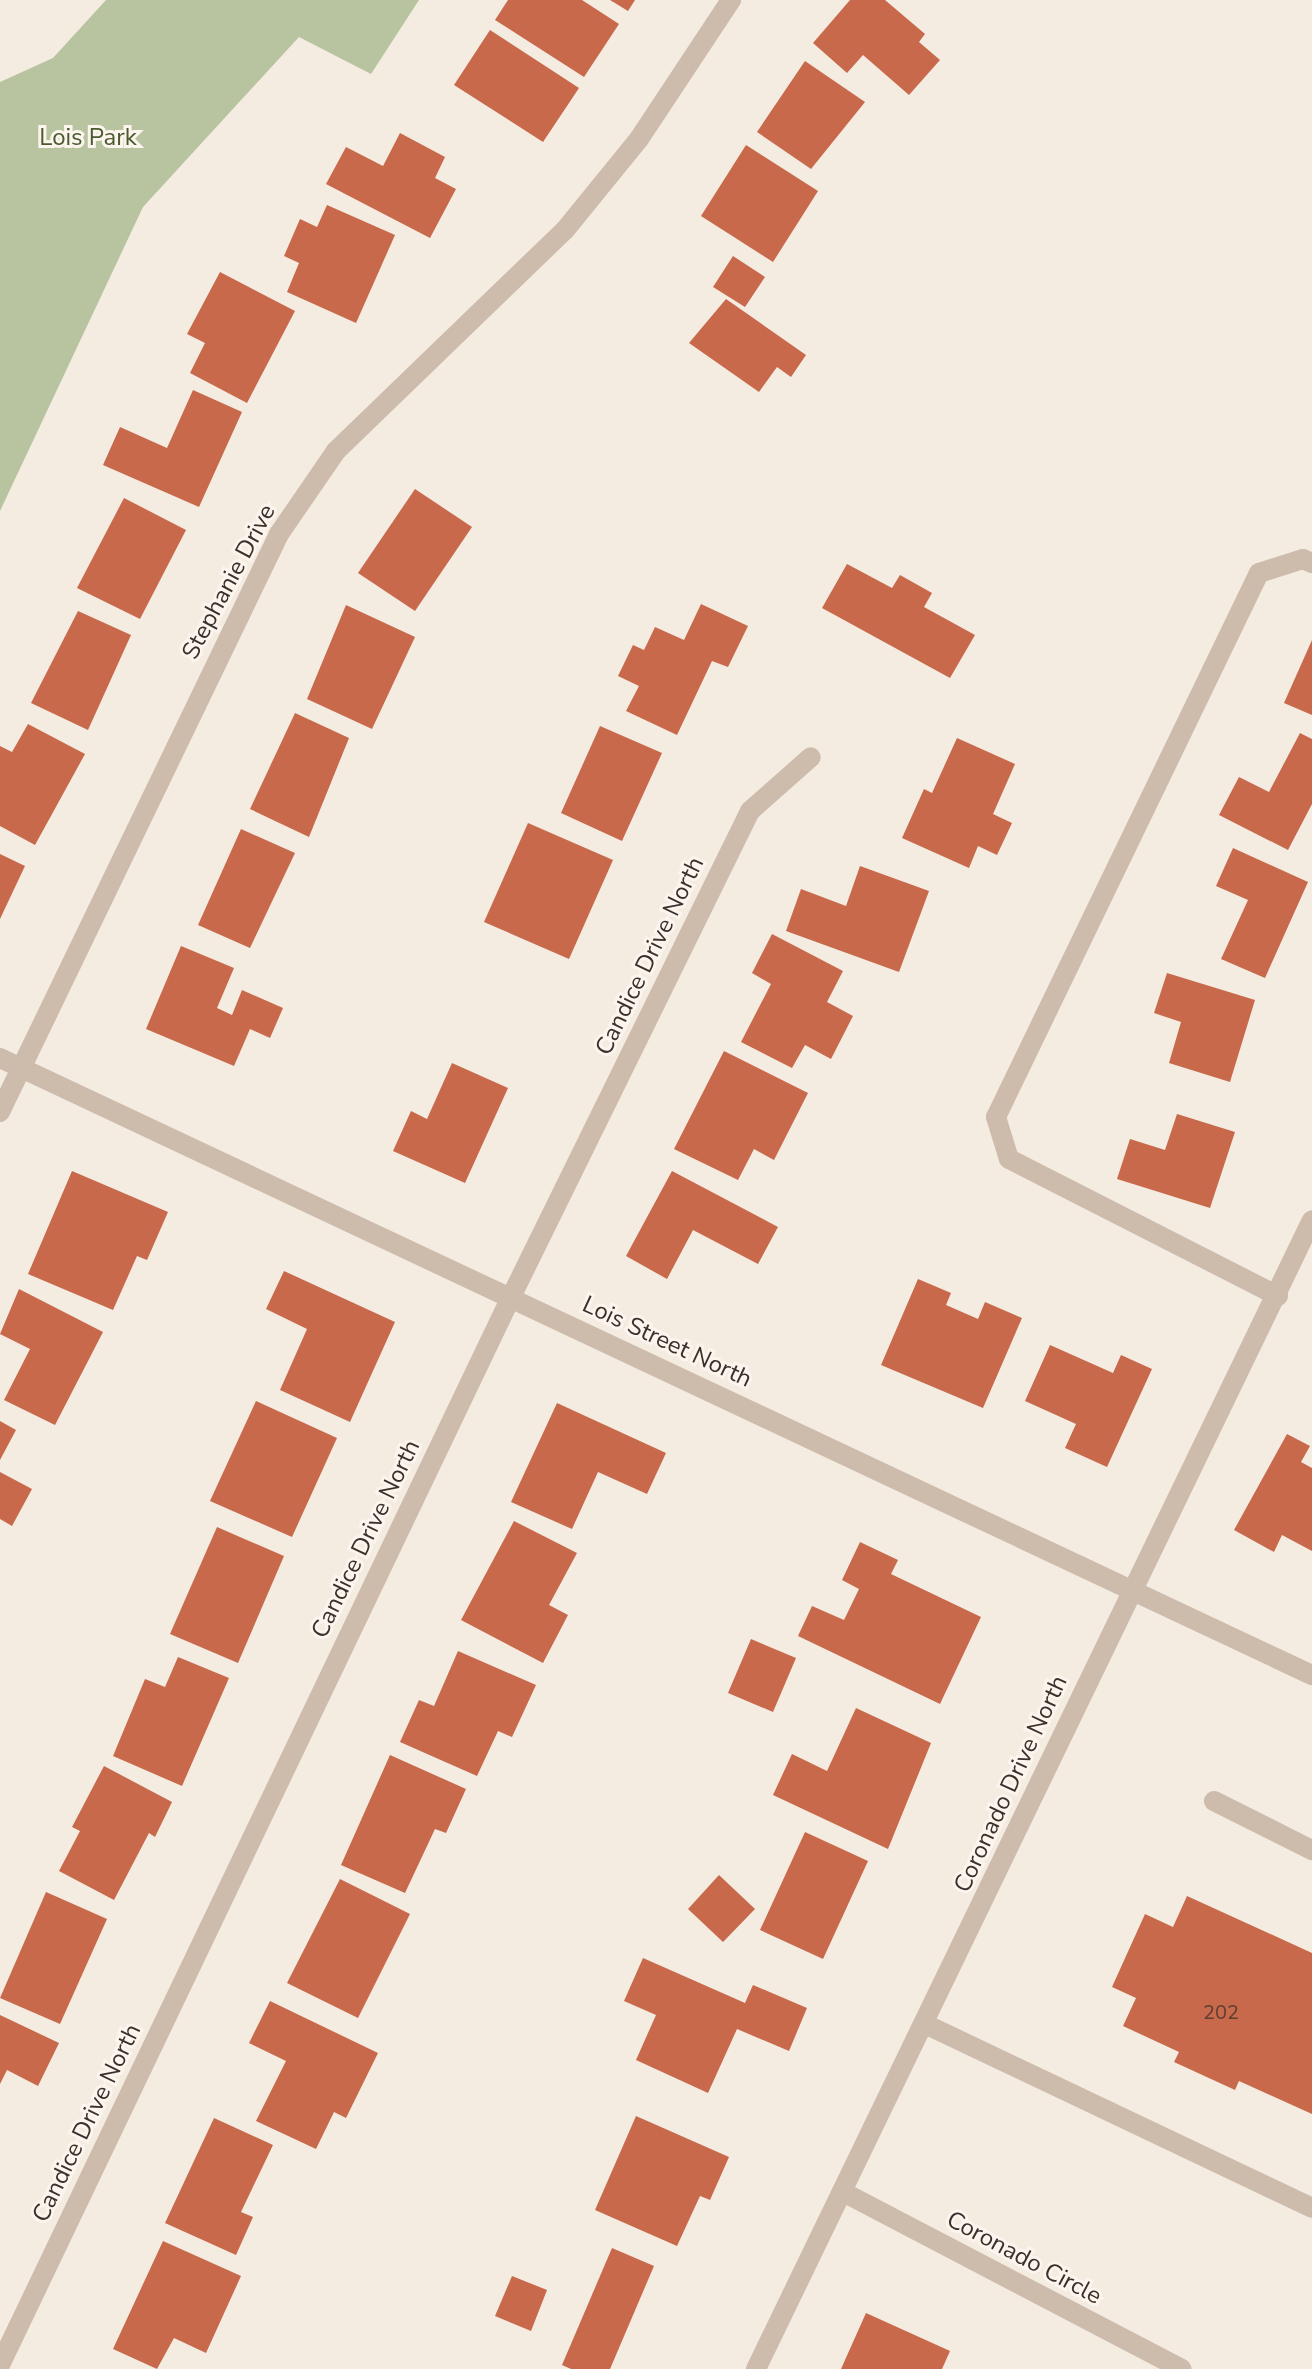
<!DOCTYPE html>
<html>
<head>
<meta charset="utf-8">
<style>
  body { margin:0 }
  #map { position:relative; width:1312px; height:2369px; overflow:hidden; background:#f4ebe1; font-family:"Nunito Sans",sans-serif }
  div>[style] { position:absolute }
  .green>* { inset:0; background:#b8c4a0 }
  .building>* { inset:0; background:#c8694b }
  .minor>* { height:20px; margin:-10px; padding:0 10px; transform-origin:10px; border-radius:10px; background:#cdbbac }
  span { translate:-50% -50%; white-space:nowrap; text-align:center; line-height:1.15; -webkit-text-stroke:6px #fbf5ee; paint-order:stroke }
  .number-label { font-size:20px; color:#5e3e33 }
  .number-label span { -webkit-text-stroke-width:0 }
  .park-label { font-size:24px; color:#4a5a2e }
  .street-label { font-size:24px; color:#3b302b }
</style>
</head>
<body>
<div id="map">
  <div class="green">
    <div style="clip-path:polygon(106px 0,419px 0,371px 74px,299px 37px,143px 207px,0 511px,0 82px,53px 58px)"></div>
  </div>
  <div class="building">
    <div style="clip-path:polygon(508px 0,582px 0,619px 24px,584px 77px,495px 20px)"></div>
    <div style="clip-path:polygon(610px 0,635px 0,628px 11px)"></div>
    <div style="clip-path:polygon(850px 0,885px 0,925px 34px,919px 42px,940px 60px,909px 95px,863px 55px,847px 73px,813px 43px)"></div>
    <div style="clip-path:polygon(490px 30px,579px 88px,543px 142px,454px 85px)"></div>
    <div style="clip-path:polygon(805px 61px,865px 102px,811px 169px,757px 132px)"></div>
    <div style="clip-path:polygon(400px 133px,445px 157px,435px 178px,456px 189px,430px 238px,326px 184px,346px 147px,383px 166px)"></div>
    <div style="clip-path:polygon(746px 145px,818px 191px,773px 262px,701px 216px)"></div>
    <div style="clip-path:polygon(327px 205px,395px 235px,356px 323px,287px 292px,299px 263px,284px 256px,300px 219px,317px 227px)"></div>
    <div style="clip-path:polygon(733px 256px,765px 277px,745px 307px,713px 287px)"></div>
    <div style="clip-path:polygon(220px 272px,295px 311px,247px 403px,190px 373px,205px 343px,187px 334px)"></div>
    <div style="clip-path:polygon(726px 299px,806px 355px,791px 377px,777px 367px,759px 392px,689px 343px)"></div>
    <div style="clip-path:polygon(193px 390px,242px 412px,199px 507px,103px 465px,120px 427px,167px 448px)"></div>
    <div style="clip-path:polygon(415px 489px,472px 527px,415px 611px,358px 573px)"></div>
    <div style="clip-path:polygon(124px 498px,186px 530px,140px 619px,77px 588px)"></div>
    <div style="clip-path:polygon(847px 564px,892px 588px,900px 575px,932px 593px,924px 607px,975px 635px,950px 678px,822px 608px)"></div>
    <div style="clip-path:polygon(701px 604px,748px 626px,728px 667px,712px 661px,677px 735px,626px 711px,639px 686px,618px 676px,633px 645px,644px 650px,655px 627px,684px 640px)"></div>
    <div style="clip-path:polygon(346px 605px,415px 637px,372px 729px,307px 699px)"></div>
    <div style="clip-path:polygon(78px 611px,131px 635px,88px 730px,31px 703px)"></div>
    <div style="clip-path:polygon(1312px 640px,1312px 715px,1284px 703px)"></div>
    <div style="clip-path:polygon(295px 713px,349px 738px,309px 837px,250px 809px)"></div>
    <div style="clip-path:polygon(28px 724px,85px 754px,35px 845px,0 826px,0 746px,12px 752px)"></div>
    <div style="clip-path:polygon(600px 726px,662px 753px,622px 841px,561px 813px)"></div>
    <div style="clip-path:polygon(1300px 733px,1312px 739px,1312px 804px,1288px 850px,1219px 815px,1239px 777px,1269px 792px)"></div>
    <div style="clip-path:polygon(957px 738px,1015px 764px,993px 814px,1012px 823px,997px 855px,978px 846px,969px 868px,902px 838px,924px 789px,932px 793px)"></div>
    <div style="clip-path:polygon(528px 823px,613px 860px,569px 959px,484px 922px)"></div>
    <div style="clip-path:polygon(241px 829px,295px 853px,250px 948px,198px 925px)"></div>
    <div style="clip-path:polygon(1233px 848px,1308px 882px,1265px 978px,1221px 959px,1248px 900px,1216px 886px)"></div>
    <div style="clip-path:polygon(0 854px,25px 866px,0 919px)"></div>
    <div style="clip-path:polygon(860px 866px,929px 891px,899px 972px,786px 931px,801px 889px,846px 906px)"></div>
    <div style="clip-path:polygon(772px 934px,843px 971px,827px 1002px,853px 1016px,831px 1059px,805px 1045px,792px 1068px,741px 1042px,771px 984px,752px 973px)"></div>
    <div style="clip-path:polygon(181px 946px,234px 968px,217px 1008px,232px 1015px,242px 990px,283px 1008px,270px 1038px,250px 1029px,234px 1066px,146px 1029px)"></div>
    <div style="clip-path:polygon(1167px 973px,1255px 1000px,1230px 1082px,1169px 1063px,1181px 1022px,1154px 1013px)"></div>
    <div style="clip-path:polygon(724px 1051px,808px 1093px,774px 1160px,754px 1149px,738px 1180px,674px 1149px)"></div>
    <div style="clip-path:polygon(452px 1063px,508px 1088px,465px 1183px,393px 1151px,411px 1111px,427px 1119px)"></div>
    <div style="clip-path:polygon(1177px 1114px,1235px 1132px,1210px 1208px,1117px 1179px,1130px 1139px,1165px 1150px)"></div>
    <div style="clip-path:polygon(72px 1171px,168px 1212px,147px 1260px,137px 1256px,113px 1310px,28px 1274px)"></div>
    <div style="clip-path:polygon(672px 1171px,778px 1227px,758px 1264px,693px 1230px,667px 1279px,626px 1256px)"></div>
    <div style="clip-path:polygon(284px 1271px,395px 1322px,350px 1422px,280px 1390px,307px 1329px,266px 1309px)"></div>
    <div style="clip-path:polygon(918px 1279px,951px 1293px,946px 1305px,978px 1319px,985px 1302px,1022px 1318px,983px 1408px,881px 1365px)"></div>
    <div style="clip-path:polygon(19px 1289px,103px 1332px,55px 1425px,4px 1400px,30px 1349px,0 1334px)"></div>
    <div style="clip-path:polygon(1050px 1345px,1113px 1373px,1121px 1355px,1152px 1369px,1107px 1467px,1065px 1448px,1076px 1424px,1025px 1401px)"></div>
    <div style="clip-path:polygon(256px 1401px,337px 1438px,292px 1537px,210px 1501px)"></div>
    <div style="clip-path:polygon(557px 1403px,666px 1453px,647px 1494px,598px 1472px,572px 1529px,511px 1502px)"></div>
    <div style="clip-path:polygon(0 1421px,16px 1430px,0 1460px)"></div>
    <div style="clip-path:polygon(1287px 1434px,1310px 1446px,1301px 1462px,1312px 1468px,1312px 1551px,1282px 1535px,1274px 1552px,1234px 1530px)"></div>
    <div style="clip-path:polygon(0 1472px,32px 1489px,12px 1526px,0 1519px)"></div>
    <div style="clip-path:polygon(514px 1521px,577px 1553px,549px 1605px,568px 1615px,543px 1663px,461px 1620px)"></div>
    <div style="clip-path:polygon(217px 1527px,284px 1556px,238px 1663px,170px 1634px)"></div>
    <div style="clip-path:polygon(860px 1542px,898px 1560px,891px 1574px,981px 1617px,940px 1704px,798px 1636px,812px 1606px,844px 1620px,859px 1589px,842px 1580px)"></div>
    <div style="clip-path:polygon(751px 1639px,796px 1658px,773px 1712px,728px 1693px)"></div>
    <div style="clip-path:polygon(458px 1651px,536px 1685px,512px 1737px,498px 1731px,477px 1776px,400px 1742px,419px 1700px,434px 1706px)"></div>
    <div style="clip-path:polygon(178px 1657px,229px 1678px,182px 1786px,113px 1756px,145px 1679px,165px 1687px)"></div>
    <div style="clip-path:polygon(856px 1708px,931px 1743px,888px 1849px,773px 1795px,792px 1754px,827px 1771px)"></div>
    <div style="clip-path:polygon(390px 1755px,466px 1789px,446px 1833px,435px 1829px,405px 1893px,341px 1865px)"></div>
    <div style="clip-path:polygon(104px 1766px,172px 1802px,155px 1837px,149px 1833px,114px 1900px,59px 1871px,80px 1831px,72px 1827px)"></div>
    <div style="clip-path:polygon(805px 1832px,868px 1861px,823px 1959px,760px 1930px)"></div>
    <div style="clip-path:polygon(719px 1875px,755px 1909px,723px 1942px,688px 1909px)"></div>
    <div style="clip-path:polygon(340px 1879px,410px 1914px,358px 2018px,287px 1983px)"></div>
    <div style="clip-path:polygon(46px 1892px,107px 1919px,60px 2024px,0 1998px)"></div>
    <div style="clip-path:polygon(1187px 1896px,1312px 1953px,1312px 2114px,1239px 2081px,1235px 2090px,1174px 2062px,1179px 2052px,1123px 2026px,1136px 1998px,1112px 1987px,1145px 1914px,1173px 1927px)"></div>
    <div style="clip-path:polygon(643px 1958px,745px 2003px,753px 1985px,807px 2008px,789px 2051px,737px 2029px,708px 2093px,636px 2060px,656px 2015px,624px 2001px)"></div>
    <div style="clip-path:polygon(270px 2001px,378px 2053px,346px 2118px,334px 2112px,316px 2149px,256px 2121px,286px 2061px,249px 2043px)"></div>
    <div style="clip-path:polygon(0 2015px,59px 2043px,38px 2086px,7px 2070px,0 2084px)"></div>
    <div style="clip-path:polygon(636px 2116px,729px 2157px,710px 2200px,700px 2196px,677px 2246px,595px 2210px)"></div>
    <div style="clip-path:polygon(214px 2118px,273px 2145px,241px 2212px,253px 2217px,236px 2255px,165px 2223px)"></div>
    <div style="clip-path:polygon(163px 2241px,241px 2276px,206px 2353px,174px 2338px,157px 2369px,113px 2349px)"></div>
    <div style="clip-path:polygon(612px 2248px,654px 2266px,610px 2369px,571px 2369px,562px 2365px)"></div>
    <div style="clip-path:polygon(512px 2276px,547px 2290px,531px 2331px,495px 2316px)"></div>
    <div style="clip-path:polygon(866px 2313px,950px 2351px,942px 2369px,841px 2369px)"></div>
  </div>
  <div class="minor">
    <div style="left:0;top:1058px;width:1450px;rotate:25.19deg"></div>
    <div style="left:0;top:1112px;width:642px;rotate:-64.23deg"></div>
    <div style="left:279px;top:534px;width:101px;rotate:-55.5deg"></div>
    <div style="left:336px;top:451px;width:318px;rotate:-44deg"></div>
    <div style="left:565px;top:230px;width:117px;rotate:-50.9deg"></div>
    <div style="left:639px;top:139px;width:167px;rotate:-56.5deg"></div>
    <div style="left:1278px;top:1296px;width:302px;rotate:-153deg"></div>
    <div style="left:1009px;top:1159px;width:44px;rotate:-107.2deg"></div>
    <div style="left:996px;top:1117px;width:604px;rotate:-64.2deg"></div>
    <div style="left:1259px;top:573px;width:46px;rotate:-17.7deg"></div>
    <div style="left:1303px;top:559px;width:10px;rotate:24deg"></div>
    <div style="left:1214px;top:1801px;width:110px;rotate:26.6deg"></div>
    <div style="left:927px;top:2025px;width:426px;rotate:25.4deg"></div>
    <div style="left:843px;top:2192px;width:382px;rotate:27.6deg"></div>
    <div style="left:0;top:2365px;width:1184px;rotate:-64.43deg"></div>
    <div style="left:511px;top:1297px;width:542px;rotate:-63.81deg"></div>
    <div style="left:750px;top:811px;width:81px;rotate:-41.5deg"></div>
    <div style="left:756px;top:2369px;width:1276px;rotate:-64.18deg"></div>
  </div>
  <div class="number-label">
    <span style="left:1221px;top:2012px">202</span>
  </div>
  <div class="park-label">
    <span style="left:88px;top:138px">Lois Park</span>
  </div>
  <div class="street-label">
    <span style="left:229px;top:582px;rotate:-62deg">Stephanie Drive</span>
    <span style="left:650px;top:956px;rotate:-64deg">Candice Drive North</span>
    <span style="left:667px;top:1342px;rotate:25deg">Lois Street North</span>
    <span style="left:366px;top:1539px;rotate:-64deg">Candice Drive North</span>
    <span style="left:1011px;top:1784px;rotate:-65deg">Coronado Drive North</span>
    <span style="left:87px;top:2123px;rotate:-64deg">Candice Drive North</span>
    <span style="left:1024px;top:2258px;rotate:28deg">Coronado Circle</span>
  </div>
</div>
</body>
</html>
